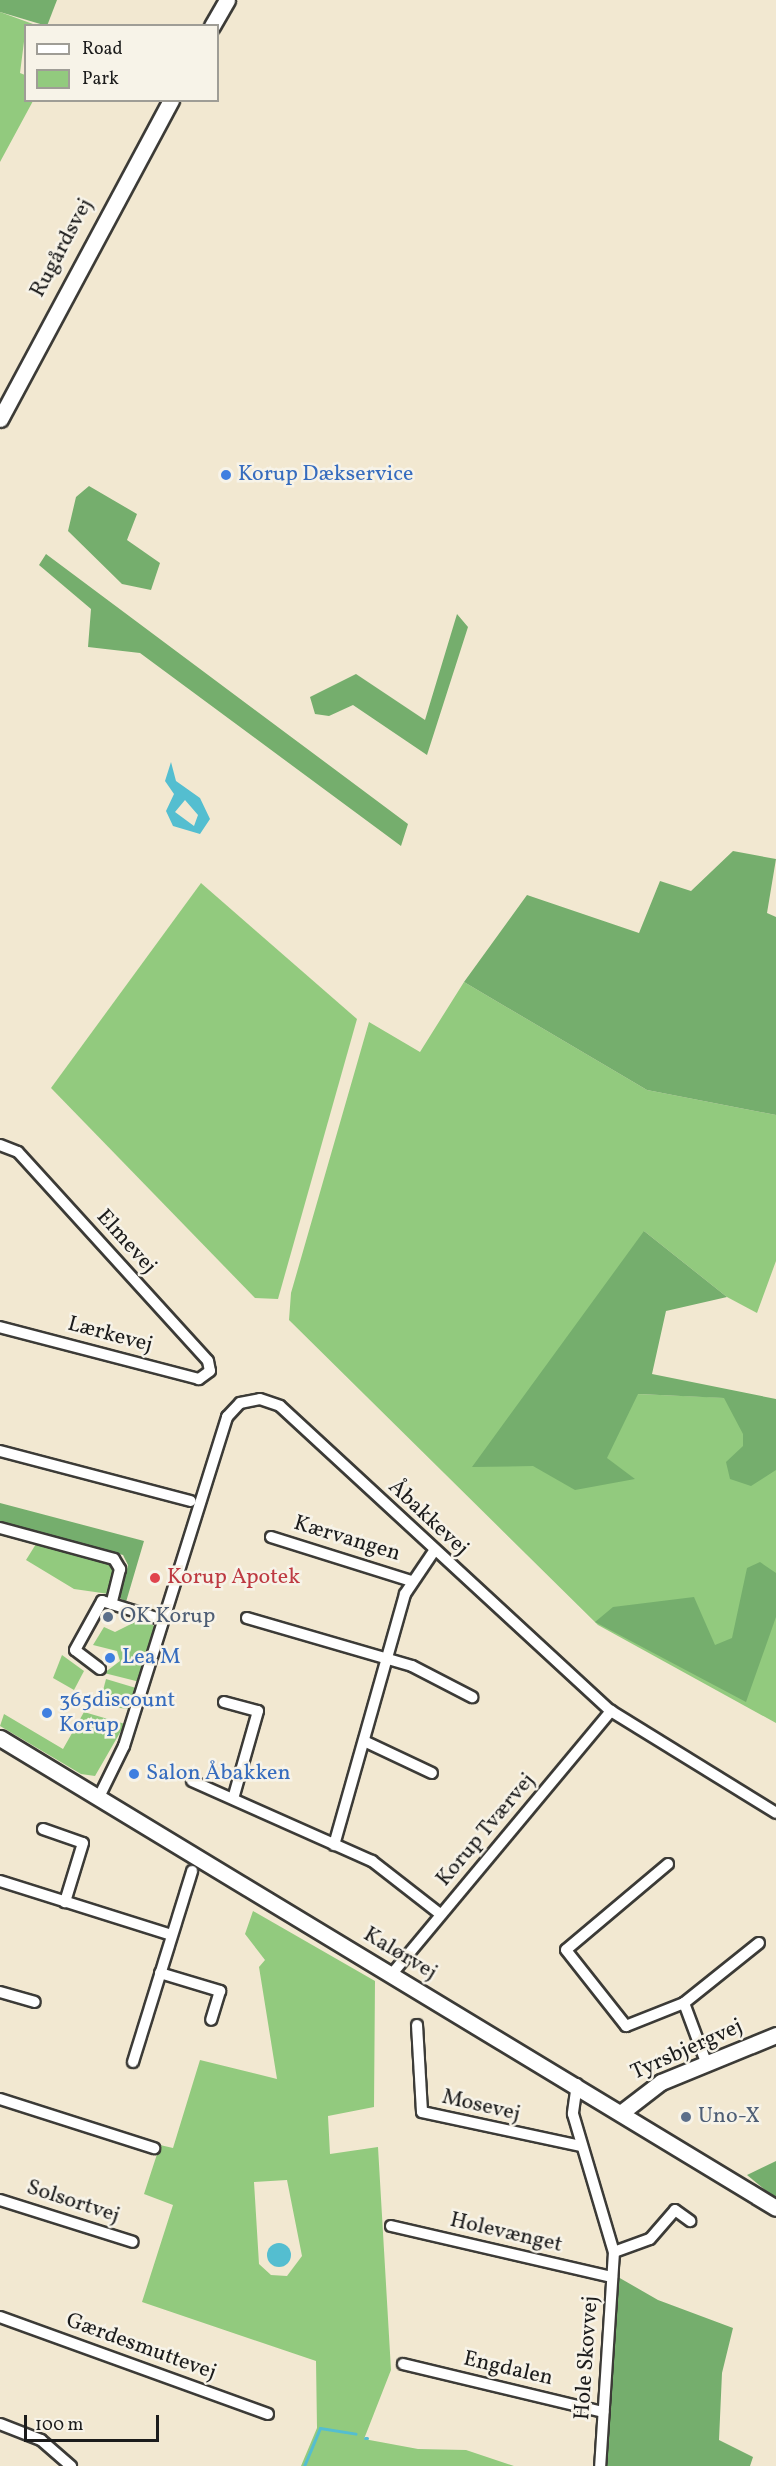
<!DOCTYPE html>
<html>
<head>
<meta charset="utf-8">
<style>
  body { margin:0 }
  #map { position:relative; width:776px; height:2466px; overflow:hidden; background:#f2e8d1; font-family:Vollkorn,serif }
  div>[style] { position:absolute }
  .green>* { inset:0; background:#92ca7e }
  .forest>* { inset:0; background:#75ae6d }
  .water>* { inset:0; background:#54bed0 }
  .round { border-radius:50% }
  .stream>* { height:3px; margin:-1.5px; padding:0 1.5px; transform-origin:1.5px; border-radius:1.5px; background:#54bed0 }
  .roads { filter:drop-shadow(2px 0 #3c3b37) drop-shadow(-2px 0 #3c3b37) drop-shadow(0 2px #3c3b37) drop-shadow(0 -2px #3c3b37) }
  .street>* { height:10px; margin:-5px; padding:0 5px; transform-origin:5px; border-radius:5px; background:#fff }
  .secondary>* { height:15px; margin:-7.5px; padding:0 7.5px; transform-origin:7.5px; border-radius:7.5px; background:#fff }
  .dots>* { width:16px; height:16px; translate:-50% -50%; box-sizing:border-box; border:3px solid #f7f3e8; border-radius:50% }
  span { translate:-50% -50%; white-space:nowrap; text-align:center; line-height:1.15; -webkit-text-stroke:5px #f7f3e8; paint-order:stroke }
  .street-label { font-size:22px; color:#1c1c1c }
  .shop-label { font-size:22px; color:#366cbe }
  .left { translate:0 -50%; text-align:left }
  .health-label { font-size:22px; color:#be3a42 }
  .service-label { font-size:22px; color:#4e5e75 }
  .legend { position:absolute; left:24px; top:24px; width:195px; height:78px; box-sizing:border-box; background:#f7f3e8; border:2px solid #9f9d96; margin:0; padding:8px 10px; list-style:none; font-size:18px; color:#1c1c1c }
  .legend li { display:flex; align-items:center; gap:12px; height:30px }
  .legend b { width:30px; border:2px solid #9f9d96 }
  .scale { position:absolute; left:24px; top:2415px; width:135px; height:27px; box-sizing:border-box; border:3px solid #1c1c1c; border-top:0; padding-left:8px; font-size:18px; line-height:21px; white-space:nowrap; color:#1c1c1c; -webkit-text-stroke:4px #f7f3e8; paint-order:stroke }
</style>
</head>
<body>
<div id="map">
  <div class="green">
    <div style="clip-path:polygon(0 12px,33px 24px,26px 26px,20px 73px,25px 75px,26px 100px,33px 101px,0 162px)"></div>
    <div style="clip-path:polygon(201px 883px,357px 1019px,278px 1299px,255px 1298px,51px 1088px)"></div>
    <div style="clip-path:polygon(464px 982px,647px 1090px,776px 1115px,776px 1261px,757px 1313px,727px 1297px,644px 1231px,637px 1394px,776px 1400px,776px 1723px,598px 1625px,289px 1320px,291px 1293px,369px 1022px,420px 1052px)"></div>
    <div style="clip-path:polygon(32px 1541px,111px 1563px,115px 1571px,109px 1594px,74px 1589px,26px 1560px,36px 1544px)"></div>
    <div style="clip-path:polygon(143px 1618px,157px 1628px,140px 1682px,104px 1673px,120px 1661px,117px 1651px,93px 1645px,104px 1627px,115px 1632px)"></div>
    <div style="clip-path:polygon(62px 1655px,84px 1671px,74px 1690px,53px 1678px)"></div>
    <div style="clip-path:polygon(106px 1679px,136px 1688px,130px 1709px,99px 1706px)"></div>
    <div style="clip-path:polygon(84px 1712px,125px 1724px,95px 1776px,81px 1774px,0 1726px,4px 1714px,63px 1749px)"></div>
    <div style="clip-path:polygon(evenodd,253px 1911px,375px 1981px,374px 2107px,328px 2116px,330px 2154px,378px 2147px,391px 2370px,364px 2439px,418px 2449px,466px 2450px,514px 2466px,301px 2466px,317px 2428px,316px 2361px,142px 2302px,173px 2205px,144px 2194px,160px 2145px,173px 2148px,200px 2060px,277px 2079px,259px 1967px,265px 1960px,245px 1934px,253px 1911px,287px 2180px,302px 2256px,287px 2276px,271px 2275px,259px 2264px,254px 2182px,287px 2180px)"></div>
  </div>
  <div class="forest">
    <div style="clip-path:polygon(0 0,57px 0,47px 26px,0 12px)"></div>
    <div style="clip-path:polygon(89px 486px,137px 514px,127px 540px,160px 563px,151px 590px,122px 584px,68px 531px,76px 497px)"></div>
    <div style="clip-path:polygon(46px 554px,408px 824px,401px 846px,140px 653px,88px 647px,91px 609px,39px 565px)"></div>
    <div style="clip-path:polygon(457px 614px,468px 627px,427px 755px,353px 705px,329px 716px,315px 714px,310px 697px,356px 674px,425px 720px)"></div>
    <div style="clip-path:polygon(733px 851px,776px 859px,767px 913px,776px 917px,776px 1115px,647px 1090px,464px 982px,527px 895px,639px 933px,660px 881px,691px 891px)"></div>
    <div style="clip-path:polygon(644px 1231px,727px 1297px,666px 1311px,652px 1374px,776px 1399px,776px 1470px,751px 1486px,730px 1479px,726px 1462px,743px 1446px,743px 1434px,724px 1398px,638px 1394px,607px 1458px,635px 1479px,575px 1490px,533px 1466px,472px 1467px)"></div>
    <div style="clip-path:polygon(0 1503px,144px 1541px,126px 1602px,120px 1598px,128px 1565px,123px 1555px,0 1521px)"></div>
    <div style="clip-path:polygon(760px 1562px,776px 1573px,776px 1617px,746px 1702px,595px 1622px,613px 1607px,694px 1597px,715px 1645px,732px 1638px,747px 1568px)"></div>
    <div style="clip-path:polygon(776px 2161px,776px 2199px,747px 2175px)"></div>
    <div style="clip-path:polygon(618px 2277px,658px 2300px,733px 2328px,722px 2373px,719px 2440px,753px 2457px,750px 2466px,605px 2466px)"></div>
  </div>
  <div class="water">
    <div style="clip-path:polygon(evenodd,171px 762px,176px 781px,200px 798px,210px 819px,200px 834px,173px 826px,166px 811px,174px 794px,165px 781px,171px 762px,185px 800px,198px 815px,194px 826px,175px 812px,185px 800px)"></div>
    <div class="round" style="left:267px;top:2243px;width:24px;height:24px"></div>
  </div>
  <div class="stream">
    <div style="left:365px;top:2438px;width:2px"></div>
    <div style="left:304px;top:2466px;width:41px;rotate:-67.2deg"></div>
    <div style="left:320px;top:2428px;width:36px;rotate:9deg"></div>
  </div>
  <div class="roads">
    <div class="street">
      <div style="left:0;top:1145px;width:19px;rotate:21deg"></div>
      <div style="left:18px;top:1152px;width:282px;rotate:47.7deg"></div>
      <div style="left:208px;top:1361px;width:10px;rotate:79deg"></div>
      <div style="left:210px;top:1371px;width:14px;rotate:144deg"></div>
      <div style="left:199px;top:1379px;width:206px;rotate:-165.4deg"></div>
      <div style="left:0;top:1451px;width:197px;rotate:14.7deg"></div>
      <div style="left:0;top:1528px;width:118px;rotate:15.2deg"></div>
      <div style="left:114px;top:1559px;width:12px;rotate:59deg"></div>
      <div style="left:120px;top:1569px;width:36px;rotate:104deg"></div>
      <div style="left:271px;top:1537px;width:147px;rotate:17.4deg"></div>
      <div style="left:247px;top:1618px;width:172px;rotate:16.2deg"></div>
      <div style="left:412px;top:1666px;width:68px;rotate:27.3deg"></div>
      <div style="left:100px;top:1669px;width:31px;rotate:-143deg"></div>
      <div style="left:75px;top:1650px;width:56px;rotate:-61.1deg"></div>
      <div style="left:102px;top:1601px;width:64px;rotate:17.3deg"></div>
      <div style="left:224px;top:1702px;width:35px;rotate:15deg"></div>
      <div style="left:258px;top:1711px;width:91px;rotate:105.9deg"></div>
      <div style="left:364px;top:1741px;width:75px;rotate:25.2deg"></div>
      <div style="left:192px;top:1781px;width:197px;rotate:24deg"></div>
      <div style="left:372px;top:1861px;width:86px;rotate:37.9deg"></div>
      <div style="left:99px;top:1797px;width:57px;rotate:-63.9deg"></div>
      <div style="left:124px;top:1746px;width:345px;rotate:-72.6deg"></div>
      <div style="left:227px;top:1417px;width:19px;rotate:-47deg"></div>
      <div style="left:240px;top:1403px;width:20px;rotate:-11deg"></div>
      <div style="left:260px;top:1399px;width:21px;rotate:19deg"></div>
      <div style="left:280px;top:1406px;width:450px;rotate:42.7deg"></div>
      <div style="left:611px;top:1711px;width:194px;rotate:31.7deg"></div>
      <div style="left:43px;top:1829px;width:42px;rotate:19.3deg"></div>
      <div style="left:83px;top:1843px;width:62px;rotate:107deg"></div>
      <div style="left:334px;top:1845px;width:261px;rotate:-74.2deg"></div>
      <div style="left:405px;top:1594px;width:52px;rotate:-56deg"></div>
      <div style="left:668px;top:1864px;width:133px;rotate:139.9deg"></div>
      <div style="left:566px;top:1950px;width:97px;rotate:51.7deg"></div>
      <div style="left:626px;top:2026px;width:62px;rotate:-21.6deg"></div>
      <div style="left:684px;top:2003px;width:96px;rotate:-38.7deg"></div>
      <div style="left:0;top:1881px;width:179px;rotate:17.5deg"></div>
      <div style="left:160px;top:1973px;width:63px;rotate:16.7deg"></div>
      <div style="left:220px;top:1991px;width:30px;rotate:107deg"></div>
      <div style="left:391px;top:1975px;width:344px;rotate:-50.2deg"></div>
      <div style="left:0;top:1992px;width:36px;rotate:16deg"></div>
      <div style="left:684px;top:2003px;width:63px;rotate:69.6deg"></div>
      <div style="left:417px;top:2025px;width:87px;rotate:86.7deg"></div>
      <div style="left:422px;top:2112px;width:163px;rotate:12.1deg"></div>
      <div style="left:133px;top:2062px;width:200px;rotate:-72.8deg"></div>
      <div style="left:577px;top:2084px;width:30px;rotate:98deg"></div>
      <div style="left:573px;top:2114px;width:144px;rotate:73.5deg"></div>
      <div style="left:614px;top:2252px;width:214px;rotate:93.7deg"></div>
      <div style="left:0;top:2099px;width:162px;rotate:17.7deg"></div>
      <div style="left:0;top:2200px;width:139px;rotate:17.5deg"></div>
      <div style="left:391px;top:2226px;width:227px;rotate:13deg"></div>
      <div style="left:614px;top:2252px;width:38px;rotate:-20deg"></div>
      <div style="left:650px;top:2239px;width:38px;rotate:-49deg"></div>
      <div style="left:675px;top:2210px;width:19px;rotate:36deg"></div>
      <div style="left:0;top:2317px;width:285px;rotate:19.9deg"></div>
      <div style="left:403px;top:2364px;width:206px;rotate:13.5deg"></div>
      <div style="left:0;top:2424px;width:44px;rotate:21.3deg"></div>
      <div style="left:41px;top:2440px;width:40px;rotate:41deg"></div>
    </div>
    <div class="secondary">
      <div style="left:212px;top:26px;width:30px;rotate:-60deg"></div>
      <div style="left:0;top:419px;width:362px;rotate:-61.8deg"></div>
      <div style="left:0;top:1738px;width:907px;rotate:31.2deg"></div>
      <div style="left:622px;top:2112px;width:49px;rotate:-37.6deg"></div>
      <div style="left:661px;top:2082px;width:124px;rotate:-22.2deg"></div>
    </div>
  </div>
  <div class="dots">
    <div style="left:226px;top:475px;background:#3f7fe0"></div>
    <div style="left:155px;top:1578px;background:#e0444e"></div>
    <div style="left:108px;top:1617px;background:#5c6f8a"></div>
    <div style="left:110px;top:1658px;background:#3f7fe0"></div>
    <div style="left:47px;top:1713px;background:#3f7fe0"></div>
    <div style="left:134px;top:1774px;background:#3f7fe0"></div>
    <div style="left:686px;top:2117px;background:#5c6f8a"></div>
  </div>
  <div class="street-label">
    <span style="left:62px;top:248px;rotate:-62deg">Rugårdsvej</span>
    <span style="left:126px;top:1242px;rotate:48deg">Elmevej</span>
    <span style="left:110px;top:1335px;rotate:15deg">Lærkevej</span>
    <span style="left:428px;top:1518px;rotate:43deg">Åbakkevej</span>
    <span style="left:347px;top:1539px;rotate:17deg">Kærvangen</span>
    <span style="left:486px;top:1830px;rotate:-50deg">Korup Tværvej</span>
    <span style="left:400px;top:1954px;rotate:31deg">Kalørvej</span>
    <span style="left:687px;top:2050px;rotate:-24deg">Tyrsbjergvej</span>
    <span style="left:481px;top:2106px;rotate:13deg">Mosevej</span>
    <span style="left:73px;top:2202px;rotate:18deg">Solsortvej</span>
    <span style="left:506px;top:2233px;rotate:13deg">Holevænget</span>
    <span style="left:141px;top:2347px;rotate:20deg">Gærdesmuttevej</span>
    <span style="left:587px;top:2358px;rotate:-86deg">Hole Skovvej</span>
    <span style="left:508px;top:2369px;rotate:13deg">Engdalen</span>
  </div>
  <div class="shop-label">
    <span class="left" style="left:238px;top:475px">Korup Dækservice</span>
    <span class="left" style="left:122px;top:1658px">Lea M</span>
    <span class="left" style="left:59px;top:1713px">365discount<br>Korup</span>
    <span class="left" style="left:146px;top:1774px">Salon Åbakken</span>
  </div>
  <div class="health-label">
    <span class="left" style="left:167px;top:1578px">Korup Apotek</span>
  </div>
  <div class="service-label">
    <span class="left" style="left:120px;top:1617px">OK Korup</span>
    <span class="left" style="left:698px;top:2117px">Uno-X</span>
  </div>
  <ul class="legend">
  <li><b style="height:8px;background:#fff"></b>Road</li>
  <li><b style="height:16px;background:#92ca7e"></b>Park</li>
  </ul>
  <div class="scale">100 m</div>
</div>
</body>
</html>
